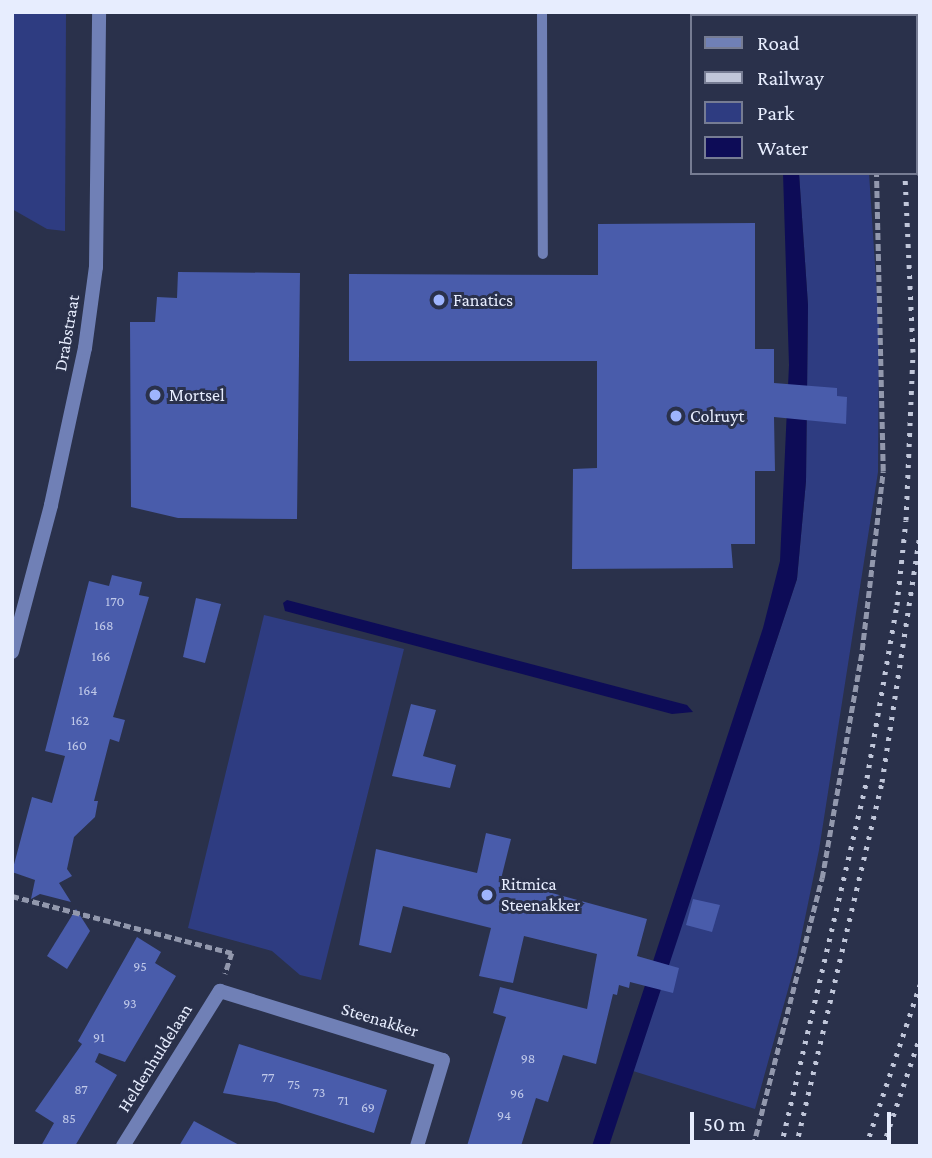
<!DOCTYPE html>
<html>
<head>
<meta charset="utf-8">
<style>
  body { margin:0 }
  #map { position:relative; width:932px; height:1158px; overflow:hidden; background:#2a314b; font-family:"Crimson Pro",serif }
  div>[style] { position:absolute }
  .green>* { inset:0; background:#2e3c81 }
  .water>* { inset:0; background:#0d0c57 }
  .building>* { inset:0; background:#495cab }
  .path>* { height:4.5px; margin-top:-2.25px; transform-origin:0; background:repeating-linear-gradient(90deg,#9298ad 0 7px,transparent 0 10.5px) }
  .lane>* { height:10px; margin:-5px; padding:0 5px; transform-origin:5px; border-radius:5px; background:#7080b6 }
  .street>* { height:14px; margin:-7px; padding:0 7px; transform-origin:7px; border-radius:7px; background:#7080b6 }
  .rail>* { height:5px; margin-top:-2.5px; transform-origin:0; background:repeating-linear-gradient(90deg,#c0c6d9 0 3.5px,transparent 0 10.5px) }
  .dots>* { width:19px; height:19px; translate:-50% -50%; box-sizing:border-box; border:4px solid #2a314b; border-radius:50% }
  span { translate:-50% -50%; white-space:nowrap; text-align:center; line-height:1.15; -webkit-text-stroke:6px #2a314b; paint-order:stroke }
  .number-label { font-size:14px; color:#c0c9e9 }
  .number-label span { -webkit-text-stroke-width:0 }
  .poi-label { font-size:18px; color:#e7edfe }
  .left { translate:0 -50%; text-align:left }
  .street-label { font-size:18px; color:#e7edfe }
  .frame { position:absolute; inset:0; border:14px solid #e7edfe; pointer-events:none }
  .legend { position:absolute; left:690px; top:14px; width:228px; height:161px; box-sizing:border-box; background:#2a314b; border:2px solid #767c93; margin:0; padding:9px 12px; list-style:none; font-size:21px; color:#e7edfe }
  .legend li { display:flex; align-items:center; gap:14px; height:35px }
  .legend b { width:35px; border:2px solid #767c93 }
  .scale { position:absolute; left:690px; top:1112px; width:201px; height:32px; box-sizing:border-box; border:4px solid #e7edfe; border-top:0; padding-left:9px; font-size:21px; line-height:24px; white-space:nowrap; color:#e7edfe; -webkit-text-stroke:5px #2a314b; paint-order:stroke }
</style>
</head>
<body>
<div id="map">
  <div class="green">
    <div style="clip-path:polygon(12px 12px,66px 12px,65px 231px,47px 229px,12px 209px)"></div>
    <div style="clip-path:polygon(799px 173px,869px 173px,879px 326px,878px 472px,819px 850px,797px 957px,755px 1109px,633px 1071px,797px 579px,806px 481px,808px 305px)"></div>
    <div style="clip-path:polygon(264px 615px,404px 649px,321px 980px,300px 975px,272px 951px,188px 928px)"></div>
  </div>
  <div class="water">
    <div style="clip-path:polygon(783px 173px,799px 173px,808px 305px,806px 481px,797px 579px,609px 1146px,592px 1146px,763px 628px,780px 561px,789px 365px)"></div>
    <div style="clip-path:polygon(287px 600px,687px 705px,693px 712px,672px 714px,285px 611px,283px 603px)"></div>
  </div>
  <div class="building">
    <div style="clip-path:polygon(755px 223px,755px 349px,774px 349px,774px 383px,837px 388px,837px 396px,847px 397px,846px 424px,774px 417px,775px 471px,755px 471px,755px 544px,731px 544px,733px 568px,572px 569px,573px 469px,597px 468px,597px 361px,349px 361px,349px 274px,598px 275px,598px 224px)"></div>
    <div style="clip-path:polygon(178px 272px,300px 273px,297px 519px,178px 518px,131px 507px,130px 322px,155px 322px,157px 297px,177px 298px)"></div>
    <div style="clip-path:polygon(112px 575px,142px 582px,139px 595px,149px 597px,113px 717px,125px 720px,119px 742px,110px 739px,94px 801px,98px 801px,95px 817px,74px 837px,67px 869px,72px 876px,59px 883px,71px 902px,40px 894px,31px 899px,35px 880px,12px 872px,32px 797px,52px 803px,65px 756px,45px 751px,89px 581px,109px 586px)"></div>
    <div style="clip-path:polygon(196px 598px,221px 604px,205px 663px,183px 657px)"></div>
    <div style="clip-path:polygon(411px 704px,436px 710px,423px 756px,456px 765px,450px 788px,392px 776px)"></div>
    <div style="clip-path:polygon(486px 833px,511px 839px,501px 879px,647px 919px,637px 956px,679px 968px,673px 993px,630px 982px,629px 988px,619px 985px,617px 995px,613px 994px,596px 1064px,563px 1055px,548px 1102px,536px 1098px,521px 1146px,467px 1146px,506px 1017px,493px 1013px,500px 987px,587px 1009px,597px 954px,524px 936px,513px 983px,479px 976px,491px 928px,403px 906px,391px 953px,359px 945px,376px 849px,477px 873px)"></div>
    <div style="clip-path:polygon(693px 899px,720px 905px,712px 932px,686px 925px)"></div>
    <div style="clip-path:polygon(76px 909px,90px 931px,67px 969px,47px 956px)"></div>
    <div style="clip-path:polygon(137px 937px,161px 952px,155px 963px,176px 976px,125px 1062px,99px 1053px,95px 1062px,117px 1075px,75px 1146px,41px 1146px,54px 1123px,35px 1111px,82px 1044px,78px 1041px)"></div>
    <div style="clip-path:polygon(239px 1044px,387px 1090px,374px 1133px,276px 1102px,223px 1093px)"></div>
    <div style="clip-path:polygon(194px 1121px,241px 1146px,179px 1146px)"></div>
  </div>
  <div class="path">
    <div style="left:853px;top:12px;width:4px;rotate:76deg"></div>
    <div style="left:12px;top:896px;width:227px;rotate:14.5deg"></div>
    <div style="left:232px;top:953px;width:22px;rotate:108deg"></div>
    <div style="left:753px;top:1146px;width:277px;rotate:-75.6deg"></div>
    <div style="left:822px;top:878px;width:231px;rotate:-80deg"></div>
    <div style="left:862px;top:650px;width:180px;rotate:-83.3deg"></div>
    <div style="left:883px;top:471px;width:298px;rotate:-91.3deg"></div>
  </div>
  <div class="lane">
    <div style="left:542px;top:12px;width:242px;rotate:89.8deg"></div>
  </div>
  <div class="street">
    <div style="left:12px;top:652px;width:152px;rotate:-75.1deg"></div>
    <div style="left:51px;top:505px;width:161px;rotate:-77.8deg"></div>
    <div style="left:85px;top:348px;width:82px;rotate:-82.3deg"></div>
    <div style="left:96px;top:267px;width:255px;rotate:-89.3deg"></div>
    <div style="left:123px;top:1146px;width:183px;rotate:-58deg"></div>
    <div style="left:220px;top:991px;width:233px;rotate:17.2deg"></div>
    <div style="left:443px;top:1060px;width:90px;rotate:106.8deg"></div>
  </div>
  <div class="rail">
    <div style="left:884px;top:12px;width:4px;rotate:90deg"></div>
    <div style="left:899px;top:12px;width:4px;rotate:90deg"></div>
    <div style="left:916px;top:143px;width:32px;rotate:83deg"></div>
    <div style="left:781px;top:1146px;width:378px;rotate:-76.8deg"></div>
    <div style="left:867px;top:778px;width:176px;rotate:-80.2deg"></div>
    <div style="left:897px;top:605px;width:85px;rotate:-84deg"></div>
    <div style="left:906px;top:520px;width:168px;rotate:-87.6deg"></div>
    <div style="left:913px;top:352px;width:179px;rotate:-92.6deg"></div>
    <div style="left:796px;top:1146px;width:374px;rotate:-76.7deg"></div>
    <div style="left:882px;top:782px;width:252px;rotate:-81.3deg"></div>
    <div style="left:866px;top:1146px;width:170px;rotate:-71.5deg"></div>
    <div style="left:883px;top:1146px;width:115px;rotate:-71.3deg"></div>
  </div>
  <div class="dots">
    <div style="left:439px;top:300px;background:#9eb4fd"></div>
    <div style="left:155px;top:395px;background:#9eb4fd"></div>
    <div style="left:676px;top:416px;background:#9eb4fd"></div>
    <div style="left:487px;top:895px;background:#9eb4fd"></div>
  </div>
  <div class="number-label">
    <span style="left:115px;top:601px">170</span>
    <span style="left:104px;top:625px">168</span>
    <span style="left:101px;top:656px">166</span>
    <span style="left:88px;top:690px">164</span>
    <span style="left:80px;top:720px">162</span>
    <span style="left:77px;top:745px">160</span>
    <span style="left:140px;top:966px">95</span>
    <span style="left:130px;top:1003px">93</span>
    <span style="left:99px;top:1037px">91</span>
    <span style="left:528px;top:1058px">98</span>
    <span style="left:268px;top:1077px">77</span>
    <span style="left:294px;top:1084px">75</span>
    <span style="left:81px;top:1089px">87</span>
    <span style="left:319px;top:1092px">73</span>
    <span style="left:517px;top:1093px">96</span>
    <span style="left:343px;top:1100px">71</span>
    <span style="left:368px;top:1107px">69</span>
    <span style="left:504px;top:1115px">94</span>
    <span style="left:69px;top:1118px">85</span>
  </div>
  <div class="poi-label">
    <span class="left" style="left:453px;top:300px">Fanatics</span>
    <span class="left" style="left:169px;top:395px">Mortsel</span>
    <span class="left" style="left:690px;top:416px">Colruyt</span>
    <span class="left" style="left:501px;top:895px">Ritmica<br>Steenakker</span>
  </div>
  <div class="street-label">
    <span style="left:67px;top:333px;rotate:-80deg">Drabstraat</span>
    <span style="left:380px;top:1020px;rotate:17deg">Steenakker</span>
    <span style="left:155px;top:1058px;rotate:-58deg">Heldenhuldelaan</span>
  </div>
  <div class="frame"></div>
  <ul class="legend">
  <li><b style="height:9px;background:#7080b6"></b>Road</li>
  <li><b style="height:9px;background:#c0c6d9"></b>Railway</li>
  <li><b style="height:19px;background:#2e3c81"></b>Park</li>
  <li><b style="height:19px;background:#0d0c57"></b>Water</li>
  </ul>
  <div class="scale">50 m</div>
</div>
</body>
</html>
